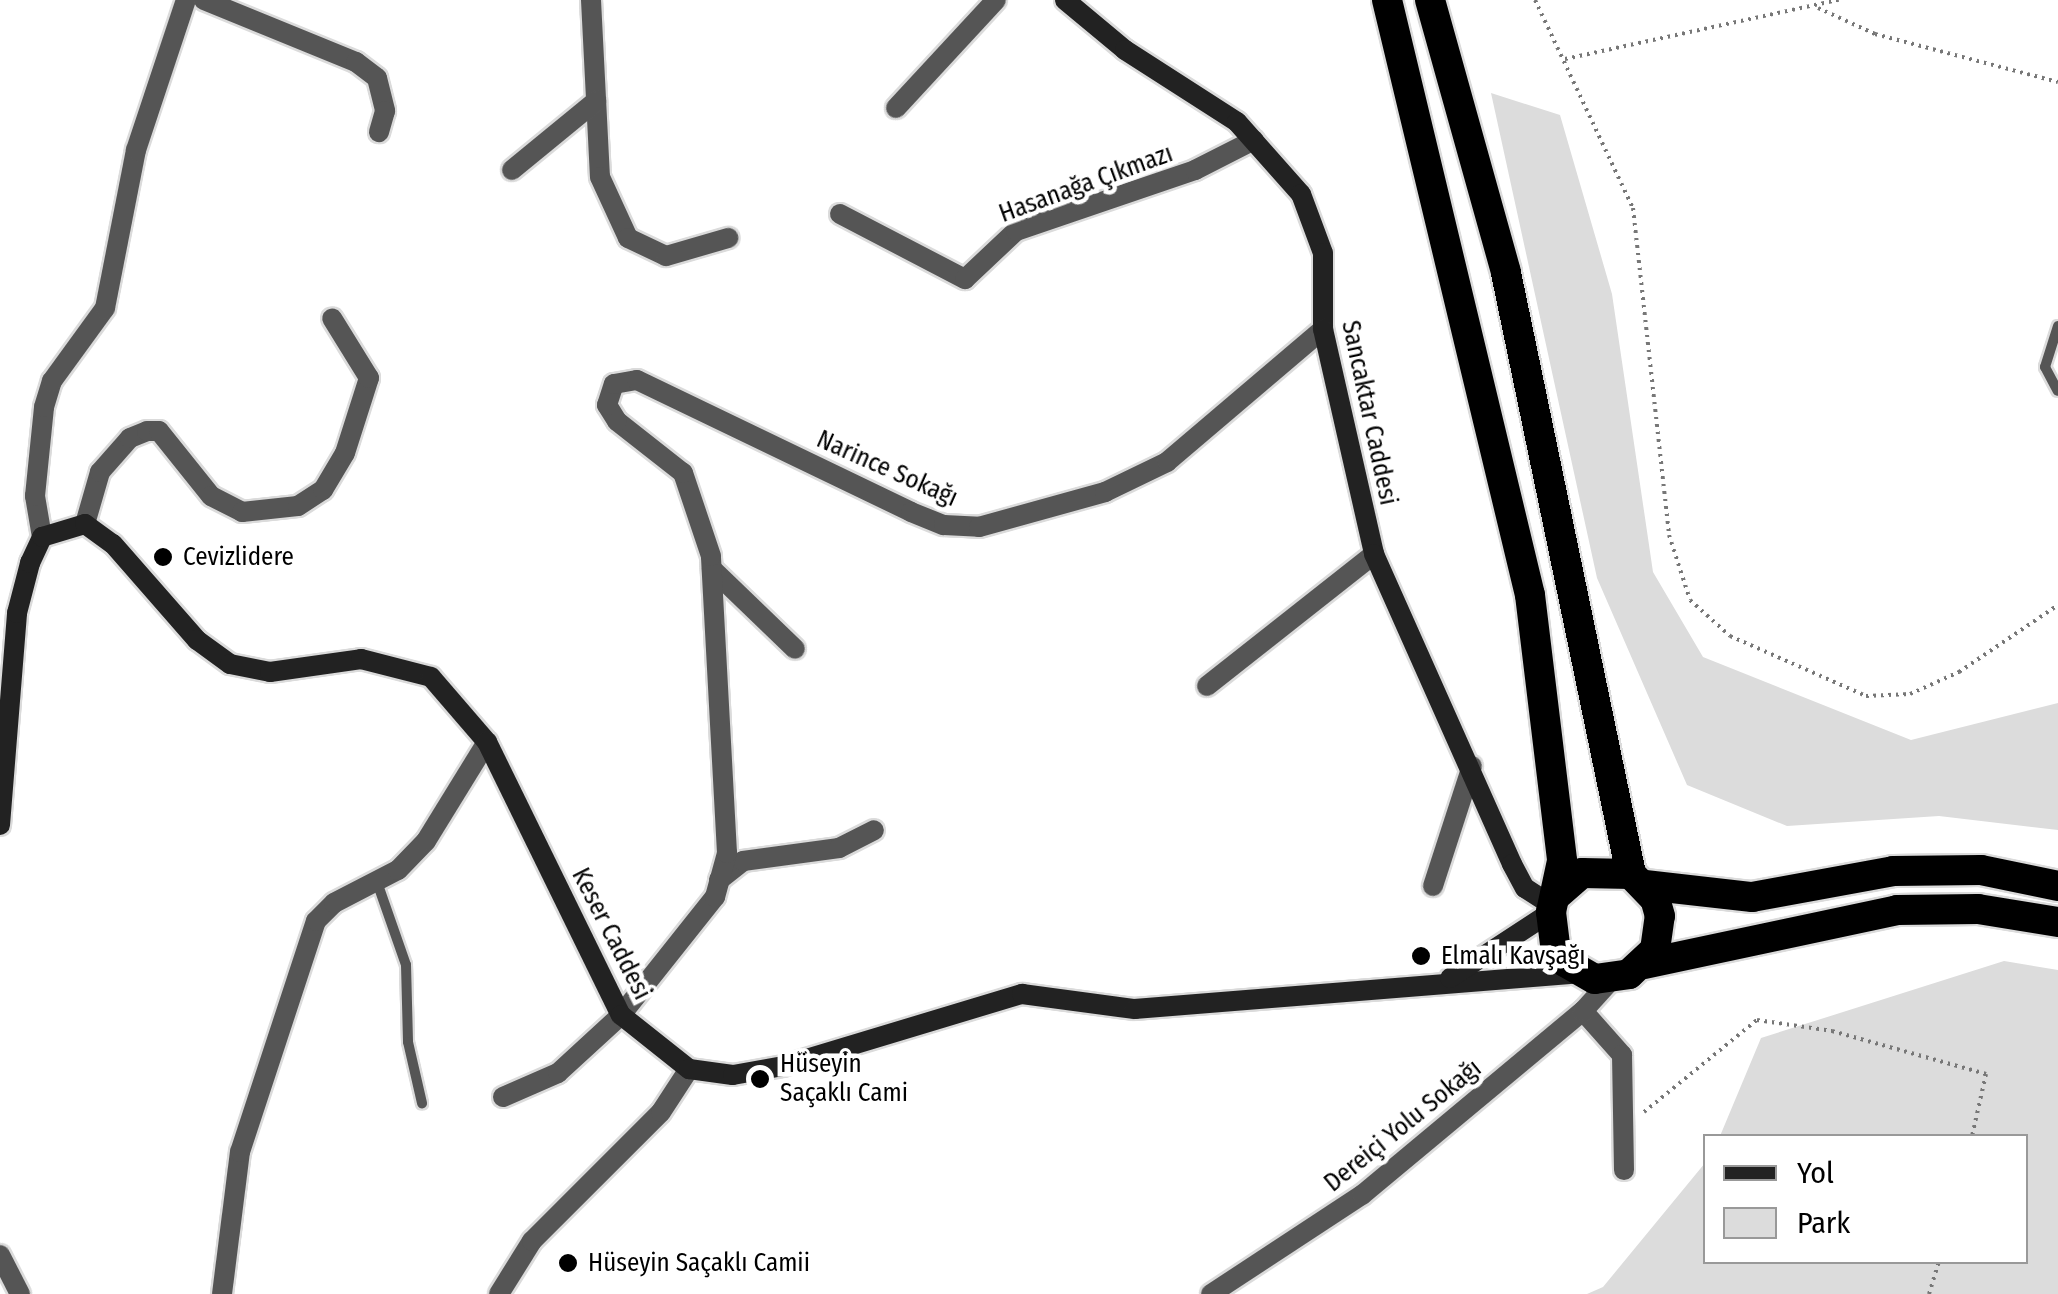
<!DOCTYPE html>
<html>
<head>
<meta charset="utf-8">
<style>
  body { margin:0 }
  #map { position:relative; width:2058px; height:1294px; overflow:hidden; background:#fff; font-family:"Fira Sans Condensed",sans-serif }
  div>[style] { position:absolute }
  .green>* { inset:0; background:#dcdcdc }
  .path>* { height:4px; margin-top:-2px; transform-origin:0; background:repeating-linear-gradient(90deg,#777 0 2.5px,transparent 0 7.5px) }
  .roads { filter:drop-shadow(2px 0 #dbdbdb) drop-shadow(-2px 0 #dbdbdb) drop-shadow(0 2px #dbdbdb) drop-shadow(0 -2px #dbdbdb) }
  .lane>* { height:10px; margin:-5px; padding:0 5px; transform-origin:5px; border-radius:5px; background:#555 }
  .street>* { height:20px; margin:-10px; padding:0 10px; transform-origin:10px; border-radius:10px; background:#555 }
  .secondary>* { height:20px; margin:-10px; padding:0 10px; transform-origin:10px; border-radius:10px; background:#222 }
  .highway>* { height:30px; margin:-15px; padding:0 15px; transform-origin:15px; border-radius:15px; background:#000 }
  .dots>* { width:28px; height:28px; translate:-50% -50%; box-sizing:border-box; border:5px solid #fff; border-radius:50% }
  span { translate:-50% -50%; white-space:nowrap; text-align:center; line-height:1.15; -webkit-text-stroke:9px #fff; paint-order:stroke }
  .street-label { font-size:25px; color:#000 }
  .poi-label { font-size:25px; color:#000 }
  .left { translate:0 -50%; text-align:left }
  .legend { position:absolute; left:1703px; top:1134px; width:325px; height:130px; box-sizing:border-box; background:#fff; border:2px solid #999; margin:0; padding:12px 18px; list-style:none; font-size:30px; color:#000 }
  .legend li { display:flex; align-items:center; gap:20px; height:50px }
  .legend b { width:50px; border:2px solid #999 }
</style>
</head>
<body>
<div id="map">
  <div class="green">
    <div style="clip-path:polygon(1491px 93px,1560px 115px,1612px 294px,1653px 572px,1703px 657px,1911px 740px,2058px 703px,2058px 830px,1939px 816px,1787px 826px,1687px 785px,1597px 578px)"></div>
    <div style="clip-path:polygon(2004px 961px,2058px 970px,2058px 1294px,1587px 1294px,1603px 1287px,1705px 1163px,1706px 1262px,2026px 1262px,2026px 1136px,1720px 1136px,1761px 1038px)"></div>
  </div>
  <div class="path">
    <div style="left:1535px;top:0;width:230px;rotate:64.8deg"></div>
    <div style="left:1633px;top:208px;width:329px;rotate:83.7deg"></div>
    <div style="left:1669px;top:535px;width:68px;rotate:72.1deg"></div>
    <div style="left:1690px;top:600px;width:54px;rotate:42deg"></div>
    <div style="left:1730px;top:636px;width:149px;rotate:23.8deg"></div>
    <div style="left:1866px;top:696px;width:44px;rotate:-2.6deg"></div>
    <div style="left:1910px;top:694px;width:54px;rotate:-24.2deg"></div>
    <div style="left:1959px;top:672px;width:120px;rotate:-34.1deg"></div>
    <div style="left:1818px;top:8px;width:63px;rotate:24.5deg"></div>
    <div style="left:1875px;top:34px;width:189px;rotate:14.7deg"></div>
    <div style="left:1565px;top:59px;width:280px;rotate:-12.2deg"></div>
    <div style="left:1644px;top:1112px;width:146px;rotate:-39.2deg"></div>
    <div style="left:1757px;top:1020px;width:76px;rotate:8.3deg"></div>
    <div style="left:1832px;top:1031px;width:160px;rotate:15.6deg"></div>
    <div style="left:1986px;top:1074px;width:64px;rotate:102.7deg"></div>
    <div style="left:1929px;top:1294px;width:34px;rotate:-73deg"></div>
  </div>
  <div class="roads">
    <div class="lane">
      <div style="left:2058px;top:326px;width:43px;rotate:107.6deg"></div>
      <div style="left:2045px;top:367px;width:27px;rotate:62deg"></div>
      <div style="left:377px;top:882px;width:88px;rotate:70.7deg"></div>
      <div style="left:406px;top:965px;width:77px;rotate:88.5deg"></div>
      <div style="left:408px;top:1042px;width:63px;rotate:77.1deg"></div>
    </div>
    <div class="street">
      <div style="left:204px;top:0;width:164px;rotate:22.2deg"></div>
      <div style="left:356px;top:62px;width:26px;rotate:37deg"></div>
      <div style="left:377px;top:78px;width:34px;rotate:76deg"></div>
      <div style="left:385px;top:111px;width:22px;rotate:106deg"></div>
      <div style="left:591px;top:0;width:177px;rotate:87.1deg"></div>
      <div style="left:600px;top:177px;width:67px;rotate:65.3deg"></div>
      <div style="left:628px;top:238px;width:42px;rotate:25.3deg"></div>
      <div style="left:666px;top:256px;width:65px;rotate:-16.2deg"></div>
      <div style="left:896px;top:108px;width:147px;rotate:-47.2deg"></div>
      <div style="left:512px;top:170px;width:109px;rotate:-39.4deg"></div>
      <div style="left:840px;top:214px;width:141px;rotate:27.5deg"></div>
      <div style="left:965px;top:279px;width:70px;rotate:-43.3deg"></div>
      <div style="left:1016px;top:231px;width:189px;rotate:-18.8deg"></div>
      <div style="left:1195px;top:170px;width:66px;rotate:-27deg"></div>
      <div style="left:85px;top:524px;width:54px;rotate:-73.9deg"></div>
      <div style="left:100px;top:472px;width:45px;rotate:-48.6deg"></div>
      <div style="left:130px;top:438px;width:18px;rotate:-22deg"></div>
      <div style="left:147px;top:431px;width:12px"></div>
      <div style="left:159px;top:431px;width:83px;rotate:51.3deg"></div>
      <div style="left:211px;top:496px;width:35px;rotate:27deg"></div>
      <div style="left:242px;top:512px;width:56px;rotate:-6.1deg"></div>
      <div style="left:298px;top:506px;width:30px;rotate:-33deg"></div>
      <div style="left:323px;top:490px;width:43px;rotate:-59.3deg"></div>
      <div style="left:345px;top:453px;width:79px;rotate:-72.3deg"></div>
      <div style="left:369px;top:378px;width:70px;rotate:-121.7deg"></div>
      <div style="left:42px;top:537px;width:42px;rotate:-99.7deg"></div>
      <div style="left:35px;top:496px;width:89px;rotate:-84.2deg"></div>
      <div style="left:44px;top:407px;width:27px;rotate:-73deg"></div>
      <div style="left:52px;top:381px;width:90px;rotate:-54deg"></div>
      <div style="left:105px;top:308px;width:161px;rotate:-78.9deg"></div>
      <div style="left:136px;top:150px;width:158px;rotate:-71.6deg"></div>
      <div style="left:712px;top:569px;width:115px;rotate:43.9deg"></div>
      <div style="left:1207px;top:686px;width:213px;rotate:-38.3deg"></div>
      <div style="left:719px;top:880px;width:31px;rotate:-38deg"></div>
      <div style="left:743px;top:861px;width:97px;rotate:-7.7deg"></div>
      <div style="left:839px;top:848px;width:39px;rotate:-27deg"></div>
      <div style="left:1433px;top:886px;width:126px;rotate:-72deg"></div>
      <div style="left:1583px;top:1011px;width:59px;rotate:48.4deg"></div>
      <div style="left:1622px;top:1055px;width:115px;rotate:89deg"></div>
      <div style="left:503px;top:1097px;width:60px;rotate:-23.6deg"></div>
      <div style="left:558px;top:1073px;width:86px;rotate:-42.6deg"></div>
      <div style="left:621px;top:1015px;width:151px;rotate:-51.5deg"></div>
      <div style="left:715px;top:897px;width:46px;rotate:-74.7deg"></div>
      <div style="left:727px;top:853px;width:297px;rotate:-93.1deg"></div>
      <div style="left:711px;top:556px;width:88px;rotate:-108.6deg"></div>
      <div style="left:683px;top:473px;width:84px;rotate:-141.8deg"></div>
      <div style="left:617px;top:421px;width:19px;rotate:-122deg"></div>
      <div style="left:607px;top:405px;width:22px;rotate:-72deg"></div>
      <div style="left:614px;top:384px;width:23px;rotate:-10deg"></div>
      <div style="left:637px;top:380px;width:304px;rotate:25.7deg"></div>
      <div style="left:911px;top:512px;width:35px;rotate:22deg"></div>
      <div style="left:944px;top:525px;width:35px;rotate:3deg"></div>
      <div style="left:979px;top:527px;width:131px;rotate:-15.5deg"></div>
      <div style="left:1105px;top:492px;width:69px;rotate:-25.8deg"></div>
      <div style="left:1167px;top:462px;width:205px;rotate:-40.4deg"></div>
      <div style="left:0;top:1255px;width:44px;rotate:62.9deg"></div>
      <div style="left:222px;top:1294px;width:143px;rotate:-82.8deg"></div>
      <div style="left:240px;top:1152px;width:243px;rotate:-71.8deg"></div>
      <div style="left:316px;top:921px;width:25px;rotate:-45deg"></div>
      <div style="left:334px;top:903px;width:72px;rotate:-27.3deg"></div>
      <div style="left:398px;top:870px;width:40px;rotate:-46deg"></div>
      <div style="left:426px;top:841px;width:116px;rotate:-58.4deg"></div>
      <div style="left:499px;top:1294px;width:62px;rotate:-58.1deg"></div>
      <div style="left:532px;top:1241px;width:182px;rotate:-45deg"></div>
      <div style="left:661px;top:1112px;width:51px;rotate:-56.9deg"></div>
      <div style="left:1211px;top:1294px;width:181px;rotate:-33.3deg"></div>
      <div style="left:1362px;top:1195px;width:288px;rotate:-39.8deg"></div>
      <div style="left:1583px;top:1011px;width:43px;rotate:-47.8deg"></div>
    </div>
    <div class="secondary">
      <div style="left:1065px;top:0;width:78px;rotate:39.8deg"></div>
      <div style="left:1125px;top:50px;width:133px;rotate:32.7deg"></div>
      <div style="left:1237px;top:122px;width:96px;rotate:48.4deg"></div>
      <div style="left:1301px;top:194px;width:63px;rotate:69.6deg"></div>
      <div style="left:1323px;top:253px;width:76px;rotate:90deg"></div>
      <div style="left:1323px;top:329px;width:231px;rotate:77.2deg"></div>
      <div style="left:1374px;top:554px;width:339px;rotate:66deg"></div>
      <div style="left:1512px;top:864px;width:27px;rotate:62deg"></div>
      <div style="left:1525px;top:888px;width:33px;rotate:33deg"></div>
      <div style="left:0;top:825px;width:213px;rotate:-85.4deg"></div>
      <div style="left:17px;top:613px;width:52px;rotate:-75.4deg"></div>
      <div style="left:30px;top:563px;width:29px;rotate:-65deg"></div>
      <div style="left:42px;top:537px;width:45px;rotate:-16.8deg"></div>
      <div style="left:85px;top:524px;width:34px;rotate:36deg"></div>
      <div style="left:113px;top:544px;width:128px;rotate:48.8deg"></div>
      <div style="left:197px;top:640px;width:41px;rotate:36deg"></div>
      <div style="left:230px;top:664px;width:41px;rotate:11.3deg"></div>
      <div style="left:270px;top:672px;width:92px;rotate:-8.1deg"></div>
      <div style="left:361px;top:659px;width:72px;rotate:14.4deg"></div>
      <div style="left:431px;top:677px;width:86px;rotate:49.3deg"></div>
      <div style="left:487px;top:742px;width:304px;rotate:63.9deg"></div>
      <div style="left:621px;top:1015px;width:87px;rotate:38.5deg"></div>
      <div style="left:689px;top:1069px;width:44px;rotate:7.8deg"></div>
      <div style="left:733px;top:1075px;width:51px;rotate:-10.2deg"></div>
      <div style="left:783px;top:1066px;width:250px;rotate:-16.8deg"></div>
      <div style="left:1022px;top:994px;width:114px;rotate:7.6deg"></div>
      <div style="left:1135px;top:1009px;width:445px;rotate:-4.6deg"></div>
      <div style="left:1450px;top:978px;width:121px;rotate:-33.2deg"></div>
    </div>
    <div class="highway">
      <div style="left:1387px;top:0;width:612px;rotate:76.49deg"></div>
      <div style="left:1530px;top:595px;width:268px;rotate:83.1deg"></div>
      <div style="left:1562px;top:861px;width:52px;rotate:102.2deg"></div>
      <div style="left:1551px;top:912px;width:35px;rotate:83deg"></div>
      <div style="left:1555px;top:947px;width:18px;rotate:56deg"></div>
      <div style="left:1565px;top:962px;width:34px;rotate:30deg"></div>
      <div style="left:1595px;top:979px;width:34px;rotate:-8deg"></div>
      <div style="left:1629px;top:974px;width:35px;rotate:-43deg"></div>
      <div style="left:1655px;top:950px;width:34px;rotate:-82deg"></div>
      <div style="left:1660px;top:916px;width:18px;rotate:-106deg"></div>
      <div style="left:1655px;top:899px;width:35px;rotate:-134deg"></div>
      <div style="left:1631px;top:874px;width:49px;rotate:-178.8deg"></div>
      <div style="left:1582px;top:873px;width:33px;rotate:139deg"></div>
      <div style="left:1430px;top:0;width:283px;rotate:74.4deg"></div>
      <div style="left:1506px;top:273px;width:614px;rotate:78.25deg"></div>
      <div style="left:1645px;top:885px;width:108px;rotate:6.4deg"></div>
      <div style="left:1752px;top:897px;width:143px;rotate:-10.4deg"></div>
      <div style="left:1893px;top:871px;width:88px;rotate:-0.7deg"></div>
      <div style="left:1981px;top:870px;width:79px;rotate:11.7deg"></div>
      <div style="left:1644px;top:964px;width:259px;rotate:-12deg"></div>
      <div style="left:1897px;top:910px;width:81px;rotate:-0.7deg"></div>
      <div style="left:1978px;top:909px;width:81px;rotate:9.2deg"></div>
    </div>
  </div>
  <div class="dots">
    <div style="left:163px;top:557px;background:#000"></div>
    <div style="left:1421px;top:956px;background:#000"></div>
    <div style="left:760px;top:1079px;background:#000"></div>
    <div style="left:568px;top:1263px;background:#000"></div>
  </div>
  <div class="street-label">
    <span style="left:1086px;top:184px;rotate:-20deg">Hasanağa Çıkmazı</span>
    <span style="left:1369px;top:413px;rotate:78deg">Sancaktar Caddesi</span>
    <span style="left:887px;top:469px;rotate:24deg">Narince Sokağı</span>
    <span style="left:611px;top:934px;rotate:63deg">Keser Caddesi</span>
    <span style="left:1403px;top:1126px;rotate:-39deg">Dereiçi Yolu Sokağı</span>
  </div>
  <div class="poi-label">
    <span class="left" style="left:183px;top:557px">Cevizlidere</span>
    <span class="left" style="left:1441px;top:956px">Elmalı Kavşağı</span>
    <span class="left" style="left:780px;top:1079px">Hüseyin<br>Saçaklı Cami</span>
    <span class="left" style="left:588px;top:1263px">Hüseyin Saçaklı Camii</span>
  </div>
  <ul class="legend">
  <li><b style="height:12px;background:#222"></b>Yol</li>
  <li><b style="height:28px;background:#dcdcdc"></b>Park</li>
  </ul>
</div>
</body>
</html>
